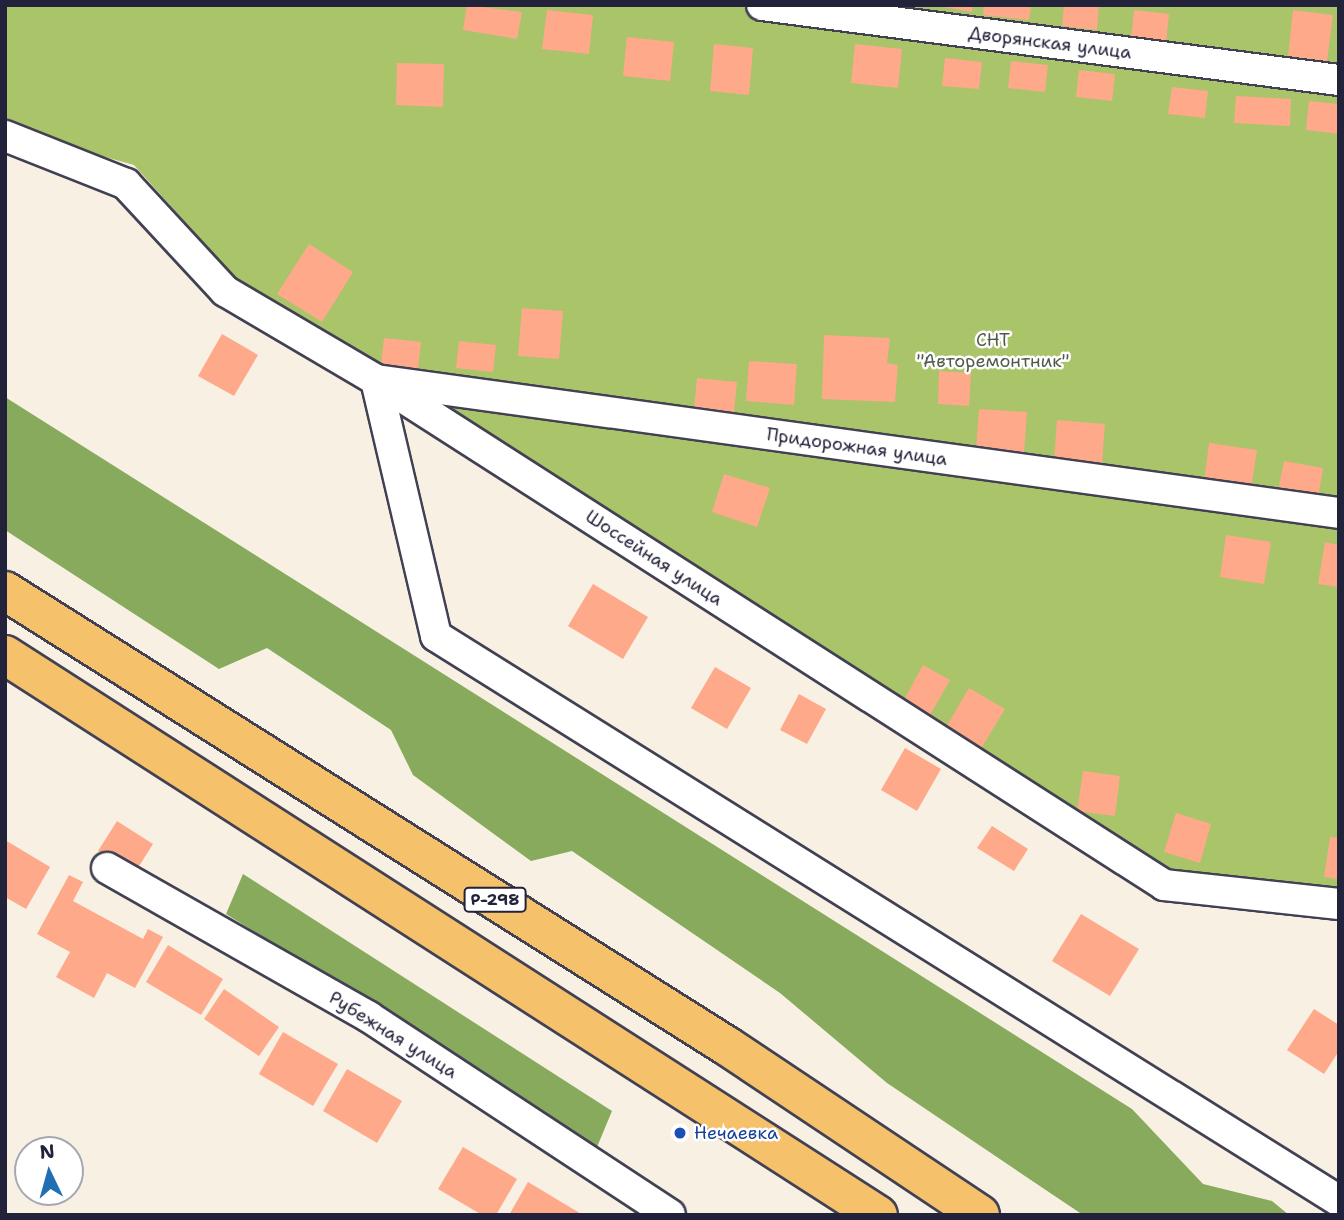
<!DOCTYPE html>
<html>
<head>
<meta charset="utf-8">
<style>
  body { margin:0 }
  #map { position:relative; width:1344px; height:1220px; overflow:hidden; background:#f8f1e3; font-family:"Shantell Sans",sans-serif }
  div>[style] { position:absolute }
  .green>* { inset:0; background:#aac469 }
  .forest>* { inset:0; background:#87aa5d }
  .building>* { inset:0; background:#fea98a }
  .roads { filter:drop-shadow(2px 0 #424154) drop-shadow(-2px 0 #424154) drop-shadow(0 2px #424154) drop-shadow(0 -2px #424154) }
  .street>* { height:30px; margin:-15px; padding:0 15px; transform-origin:15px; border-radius:15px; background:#fff }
  .highway>* { height:38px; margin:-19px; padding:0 19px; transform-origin:19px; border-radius:19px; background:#f5c16b }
  .dots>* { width:19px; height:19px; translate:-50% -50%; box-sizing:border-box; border:4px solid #fff; border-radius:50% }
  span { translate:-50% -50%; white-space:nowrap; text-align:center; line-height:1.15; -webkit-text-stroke:5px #fff; paint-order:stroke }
  .shield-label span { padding:2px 5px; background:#fff; border:2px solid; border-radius:5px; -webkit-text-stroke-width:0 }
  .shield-label { font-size:16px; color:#22223b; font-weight:700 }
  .street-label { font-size:18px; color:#22223b }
  .park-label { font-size:18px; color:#525b4b }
  .transit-label { font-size:18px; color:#164399 }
  .left { translate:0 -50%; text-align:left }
  .frame { position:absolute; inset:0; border:7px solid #22223b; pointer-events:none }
  .north { position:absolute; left:14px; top:1136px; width:70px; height:70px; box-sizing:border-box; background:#fff; border:2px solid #a7a7b1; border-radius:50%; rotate:355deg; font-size:19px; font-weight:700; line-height:28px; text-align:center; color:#22223b }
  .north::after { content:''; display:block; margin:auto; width:24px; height:32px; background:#1f6fb2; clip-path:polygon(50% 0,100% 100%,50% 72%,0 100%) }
</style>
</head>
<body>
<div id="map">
  <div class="green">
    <div style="clip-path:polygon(5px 5px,1339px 5px,1339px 891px,1173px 874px,239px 282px,134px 165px,5px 129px)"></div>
  </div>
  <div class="forest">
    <div style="clip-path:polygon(5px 397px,1132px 1109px,1203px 1184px,1272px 1201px,1289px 1215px,1083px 1215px,887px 1083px,780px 993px,572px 851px,531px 861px,413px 775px,391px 730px,267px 648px,219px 669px,5px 530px)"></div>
    <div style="clip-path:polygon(243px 874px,612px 1111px,597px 1147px,226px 914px)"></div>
  </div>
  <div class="building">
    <div style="clip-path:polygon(467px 5px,522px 12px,517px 39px,463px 30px)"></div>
    <div style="clip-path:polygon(931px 5px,973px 5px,972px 12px)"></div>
    <div style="clip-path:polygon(984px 5px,1031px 5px,1029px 20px,983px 15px)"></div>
    <div style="clip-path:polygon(1064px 5px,1099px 5px,1097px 30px,1062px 26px)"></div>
    <div style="clip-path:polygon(547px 10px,593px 15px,589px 54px,542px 49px)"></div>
    <div style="clip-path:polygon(1134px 10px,1169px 14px,1166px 43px,1131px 40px)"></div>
    <div style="clip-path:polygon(1293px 10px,1333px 15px,1327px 61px,1288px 56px)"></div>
    <div style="clip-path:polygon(627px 37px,674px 42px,670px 81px,623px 76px)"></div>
    <div style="clip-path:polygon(714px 44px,753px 48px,749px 95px,710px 91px)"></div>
    <div style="clip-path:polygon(855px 44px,902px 49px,898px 88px,851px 83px)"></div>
    <div style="clip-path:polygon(945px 58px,982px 62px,979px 89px,942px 86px)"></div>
    <div style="clip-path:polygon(1011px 61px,1048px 65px,1045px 92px,1008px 88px)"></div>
    <div style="clip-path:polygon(397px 63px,444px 64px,443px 107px,396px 105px)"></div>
    <div style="clip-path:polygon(1079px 70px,1115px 74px,1112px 101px,1076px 97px)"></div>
    <div style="clip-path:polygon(1172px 87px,1208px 91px,1205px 118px,1168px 114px)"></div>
    <div style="clip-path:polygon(1236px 96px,1291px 99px,1290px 126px,1234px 123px)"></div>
    <div style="clip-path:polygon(1309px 101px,1339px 104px,1339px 134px,1306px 130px)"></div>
    <div style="clip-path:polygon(309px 244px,353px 272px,322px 322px,277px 294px)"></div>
    <div style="clip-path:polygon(522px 308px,563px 311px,559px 359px,518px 356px)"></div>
    <div style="clip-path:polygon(222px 334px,258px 355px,234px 396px,198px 376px)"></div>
    <div style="clip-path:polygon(824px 335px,890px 338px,887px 363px,898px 365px,895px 402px,822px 399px)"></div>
    <div style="clip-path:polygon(384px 338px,421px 342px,418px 369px,381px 365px)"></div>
    <div style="clip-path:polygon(459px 341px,496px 345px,493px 372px,456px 368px)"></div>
    <div style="clip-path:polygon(749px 361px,797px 364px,794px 405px,746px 401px)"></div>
    <div style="clip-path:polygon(939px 371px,971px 373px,969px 406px,938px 404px)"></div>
    <div style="clip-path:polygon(697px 378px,737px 382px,734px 412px,694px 408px)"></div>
    <div style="clip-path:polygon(979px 409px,1027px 412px,1024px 453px,976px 449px)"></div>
    <div style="clip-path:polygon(1057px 420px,1105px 424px,1102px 464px,1054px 460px)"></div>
    <div style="clip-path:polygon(1209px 443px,1257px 450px,1251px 490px,1204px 483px)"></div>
    <div style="clip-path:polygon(1284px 461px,1323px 468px,1318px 498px,1278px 491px)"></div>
    <div style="clip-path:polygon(724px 474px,770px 488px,757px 527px,712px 512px)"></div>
    <div style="clip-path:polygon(1226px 535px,1271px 542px,1264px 584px,1220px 577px)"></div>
    <div style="clip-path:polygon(1325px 542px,1339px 545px,1339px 587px,1318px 584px)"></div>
    <div style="clip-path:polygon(593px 584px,648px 617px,623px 659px,568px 626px)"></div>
    <div style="clip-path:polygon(923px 665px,950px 680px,930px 715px,904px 700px)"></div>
    <div style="clip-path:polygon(715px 667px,751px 688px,727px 729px,691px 708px)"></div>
    <div style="clip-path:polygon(969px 688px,1005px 709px,980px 750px,945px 729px)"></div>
    <div style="clip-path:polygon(799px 694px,826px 709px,807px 744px,780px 730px)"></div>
    <div style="clip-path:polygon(905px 748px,941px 769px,917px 811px,881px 790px)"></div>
    <div style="clip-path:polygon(1083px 771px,1120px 776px,1115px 816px,1077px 811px)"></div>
    <div style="clip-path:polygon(1176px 813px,1211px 824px,1200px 863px,1164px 852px)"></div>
    <div style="clip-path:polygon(117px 821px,153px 844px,134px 874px,98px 851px)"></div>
    <div style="clip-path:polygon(992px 826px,1028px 849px,1014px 871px,977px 848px)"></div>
    <div style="clip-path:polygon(1330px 837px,1339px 838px,1339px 879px,1324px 877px)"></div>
    <div style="clip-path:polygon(5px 840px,50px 867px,26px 909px,5px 897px)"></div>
    <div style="clip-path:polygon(69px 875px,83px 882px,73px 901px,143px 939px,148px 929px,163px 937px,135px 988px,107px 973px,94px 998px,56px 977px,70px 952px,37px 934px)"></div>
    <div style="clip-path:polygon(1081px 914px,1139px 949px,1110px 996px,1052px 961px)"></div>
    <div style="clip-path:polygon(168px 945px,223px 979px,201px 1015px,146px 982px)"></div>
    <div style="clip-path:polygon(224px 989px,279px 1027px,259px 1056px,204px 1019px)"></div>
    <div style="clip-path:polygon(1314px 1009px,1339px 1025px,1339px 1051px,1324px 1074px,1287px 1050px)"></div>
    <div style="clip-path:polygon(283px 1032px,338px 1064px,313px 1106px,259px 1074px)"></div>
    <div style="clip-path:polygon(347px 1069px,402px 1101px,377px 1143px,323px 1111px)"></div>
    <div style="clip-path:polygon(463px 1147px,517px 1179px,496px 1215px,482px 1215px,438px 1189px)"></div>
    <div style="clip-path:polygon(528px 1182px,583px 1215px,509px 1215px)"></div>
  </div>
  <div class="roads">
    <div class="street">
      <div style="left:762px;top:5px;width:582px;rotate:7.41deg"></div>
      <div style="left:5px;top:136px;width:130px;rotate:21.6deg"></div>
      <div style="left:126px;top:184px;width:146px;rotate:47.2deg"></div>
      <div style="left:225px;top:291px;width:175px;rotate:30.5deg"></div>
      <div style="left:376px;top:380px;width:936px;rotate:32.65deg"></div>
      <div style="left:1164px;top:885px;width:176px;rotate:6.2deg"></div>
      <div style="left:1339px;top:513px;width:972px;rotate:-172.14deg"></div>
      <div style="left:376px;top:380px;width:263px;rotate:76.8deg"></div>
      <div style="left:436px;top:636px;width:1065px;rotate:32.03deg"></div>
      <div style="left:107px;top:868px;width:301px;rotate:29.6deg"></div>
      <div style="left:369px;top:1017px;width:360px;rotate:33.3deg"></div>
    </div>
    <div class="highway">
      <div style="left:5px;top:591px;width:853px;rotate:32.22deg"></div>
      <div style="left:727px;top:1046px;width:304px;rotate:33.7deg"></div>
      <div style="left:5px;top:655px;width:1037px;rotate:32.68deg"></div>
    </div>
  </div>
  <div class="dots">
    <div style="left:680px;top:1133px;background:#1a4fb4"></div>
  </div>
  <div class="shield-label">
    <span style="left:495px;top:900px">Р-298</span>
  </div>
  <div class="street-label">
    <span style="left:1050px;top:43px;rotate:7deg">Дворянская улица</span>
    <span style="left:857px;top:447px;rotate:8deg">Придорожная улица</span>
    <span style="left:654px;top:558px;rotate:33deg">Шоссейная улица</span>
    <span style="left:393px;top:1035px;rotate:32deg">Рубежная улица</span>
  </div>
  <div class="park-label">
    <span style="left:993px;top:351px">СНТ<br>"Авторемонтник"</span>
  </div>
  <div class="transit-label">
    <span class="left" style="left:694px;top:1133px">Нечаевка</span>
  </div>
  <div class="frame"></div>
  <div class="north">N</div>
</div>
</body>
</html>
